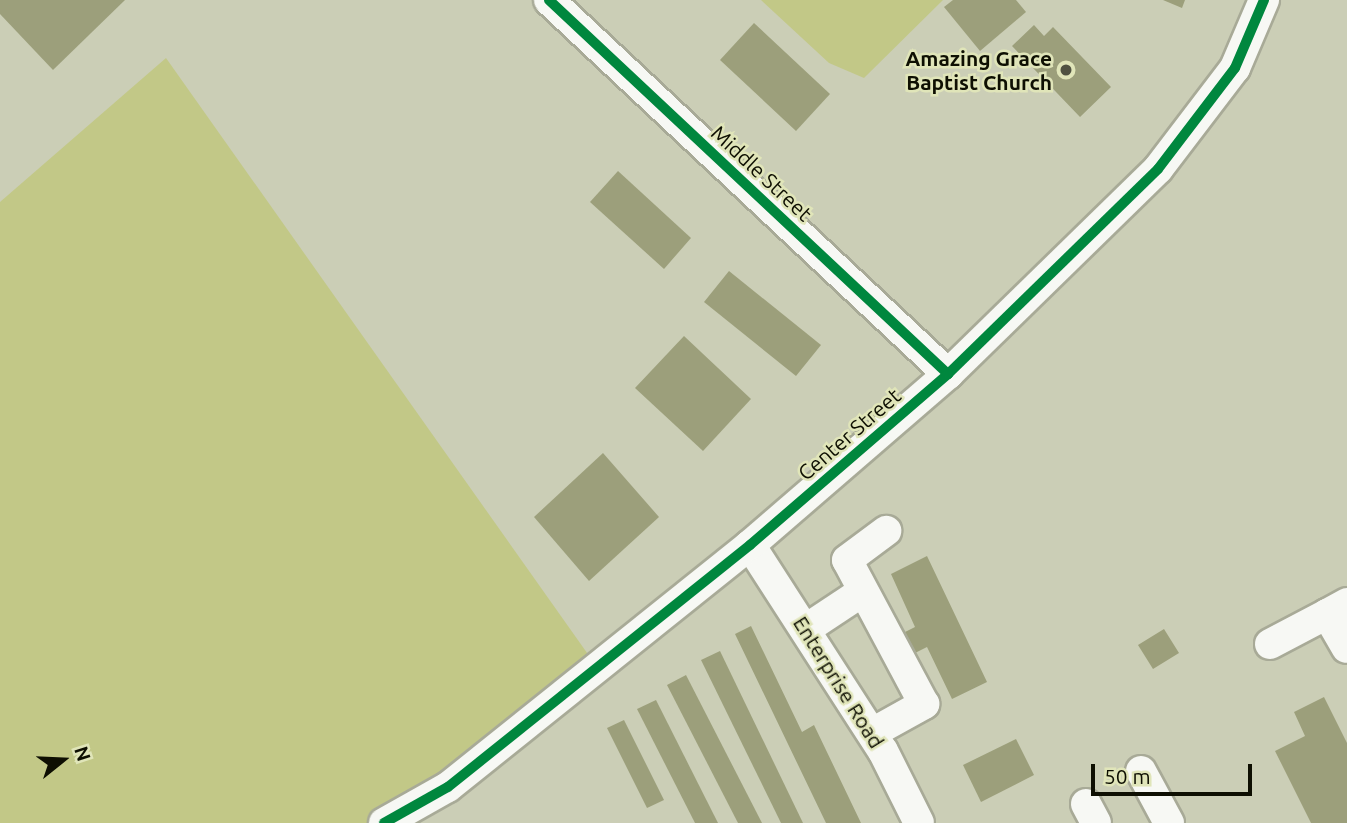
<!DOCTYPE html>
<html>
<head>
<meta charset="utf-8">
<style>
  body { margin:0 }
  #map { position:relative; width:1347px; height:823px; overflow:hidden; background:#cbceb6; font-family:Ubuntu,sans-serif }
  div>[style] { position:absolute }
  .green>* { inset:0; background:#c2c887 }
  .building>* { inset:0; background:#9c9f7b }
  .roads { filter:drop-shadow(2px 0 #a8aa97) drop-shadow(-2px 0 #a8aa97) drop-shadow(0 2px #a8aa97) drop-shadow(0 -2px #a8aa97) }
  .minor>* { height:30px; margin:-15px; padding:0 15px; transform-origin:15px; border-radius:15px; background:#f7f8f4 }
  .cycleway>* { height:10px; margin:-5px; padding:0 5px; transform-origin:5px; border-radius:5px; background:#00873e }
  .dots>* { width:19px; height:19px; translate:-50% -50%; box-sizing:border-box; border:4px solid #e0e5b9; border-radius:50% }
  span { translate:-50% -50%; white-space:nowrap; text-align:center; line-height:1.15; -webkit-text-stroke:5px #e0e5b9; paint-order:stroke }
  .poi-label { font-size:21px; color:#0e0f02; font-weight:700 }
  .right { translate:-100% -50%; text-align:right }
  .street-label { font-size:21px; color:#0e0f02 }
  .north { position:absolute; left:28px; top:725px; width:70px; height:70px; -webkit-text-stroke:5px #e0e5b9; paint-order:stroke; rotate:72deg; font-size:19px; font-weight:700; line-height:28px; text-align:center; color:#0e0f02 }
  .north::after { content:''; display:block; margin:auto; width:24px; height:32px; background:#0e0f02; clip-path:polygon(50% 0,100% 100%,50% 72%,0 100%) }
  .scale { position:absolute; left:1091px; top:764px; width:161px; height:32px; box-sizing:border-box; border:4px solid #0e0f02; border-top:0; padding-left:9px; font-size:21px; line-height:24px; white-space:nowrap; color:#0e0f02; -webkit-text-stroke:5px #e0e5b9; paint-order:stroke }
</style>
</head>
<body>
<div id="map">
  <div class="green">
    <div style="clip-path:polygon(761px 0,943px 0,864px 78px,829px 63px)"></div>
    <div style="clip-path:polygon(166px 58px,597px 667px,384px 823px,0 823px,0 202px)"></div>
  </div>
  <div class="building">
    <div style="clip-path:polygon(0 0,125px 0,53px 70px,0 14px)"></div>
    <div style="clip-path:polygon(953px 0,1016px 0,1026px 12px,980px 51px,944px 7px)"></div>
    <div style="clip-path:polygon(1163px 0,1185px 0,1182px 8px)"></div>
    <div style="clip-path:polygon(754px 23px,830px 94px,796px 131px,720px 60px)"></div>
    <div style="clip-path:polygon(1034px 25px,1044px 36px,1053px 27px,1111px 87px,1080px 117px,1012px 46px)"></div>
    <div style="clip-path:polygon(618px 171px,691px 238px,664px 269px,590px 202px)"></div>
    <div style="clip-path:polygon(729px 271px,821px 345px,796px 376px,704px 302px)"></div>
    <div style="clip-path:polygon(684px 336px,751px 399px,703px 451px,635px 388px)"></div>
    <div style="clip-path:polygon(603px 453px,659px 517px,589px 581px,534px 517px)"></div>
    <div style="clip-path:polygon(927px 556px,987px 682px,952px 699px,927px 647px,911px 655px,901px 634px,915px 627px,891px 574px)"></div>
    <div style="clip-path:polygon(751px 626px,802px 732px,814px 725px,861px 823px,826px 823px,735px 634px)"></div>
    <div style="clip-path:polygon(1164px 629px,1179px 653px,1153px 669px,1138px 645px)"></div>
    <div style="clip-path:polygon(720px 651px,803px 823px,781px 823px,701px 660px)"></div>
    <div style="clip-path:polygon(686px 675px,762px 823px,738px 823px,667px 685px)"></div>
    <div style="clip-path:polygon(1324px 697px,1347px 743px,1347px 823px,1311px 823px,1275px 751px,1305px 736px,1294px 712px)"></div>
    <div style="clip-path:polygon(656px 700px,718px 823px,695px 823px,637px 709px)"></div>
    <div style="clip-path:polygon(624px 720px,664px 800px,647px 808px,607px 728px)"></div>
    <div style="clip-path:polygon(1016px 739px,1034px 775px,981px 802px,963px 765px)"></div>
  </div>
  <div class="roads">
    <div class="minor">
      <div style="left:549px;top:0;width:547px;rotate:43.15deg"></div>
      <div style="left:750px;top:545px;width:245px;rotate:57.2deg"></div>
      <div style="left:883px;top:751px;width:80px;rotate:63.4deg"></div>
      <div style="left:1347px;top:603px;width:23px;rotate:151deg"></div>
      <div style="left:1327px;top:614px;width:39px;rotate:60deg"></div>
      <div style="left:806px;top:629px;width:67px;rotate:-33.5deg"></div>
      <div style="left:1270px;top:644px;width:64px;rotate:-27.8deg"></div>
      <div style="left:872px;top:733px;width:60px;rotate:-29.1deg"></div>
      <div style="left:924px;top:704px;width:163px;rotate:-118.1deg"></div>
      <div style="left:847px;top:560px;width:49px;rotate:-36.6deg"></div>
      <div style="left:1141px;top:771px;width:59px;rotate:61.7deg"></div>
      <div style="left:1086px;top:804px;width:21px;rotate:62deg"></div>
      <div style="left:384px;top:823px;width:73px;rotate:-29.4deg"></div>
      <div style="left:448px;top:787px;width:387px;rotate:-38.7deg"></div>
      <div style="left:750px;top:545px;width:262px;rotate:-40.8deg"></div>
      <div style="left:948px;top:374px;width:293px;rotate:-44.3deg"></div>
      <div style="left:1158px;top:169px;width:127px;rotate:-52.7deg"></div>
      <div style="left:1235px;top:68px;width:74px;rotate:-66.9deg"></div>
    </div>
  </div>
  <div class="cycleway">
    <div style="left:549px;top:0;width:547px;rotate:43.15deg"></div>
    <div style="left:384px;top:823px;width:73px;rotate:-29.4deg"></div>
    <div style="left:448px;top:787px;width:387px;rotate:-38.7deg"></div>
    <div style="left:750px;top:545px;width:262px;rotate:-40.8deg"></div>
    <div style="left:948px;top:374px;width:293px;rotate:-44.3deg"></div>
    <div style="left:1158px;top:169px;width:127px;rotate:-52.7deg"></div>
    <div style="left:1235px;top:68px;width:74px;rotate:-66.9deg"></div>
  </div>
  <div class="dots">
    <div style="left:1066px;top:70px;background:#505241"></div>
  </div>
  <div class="poi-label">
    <span class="right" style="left:1052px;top:70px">Amazing Grace<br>Baptist Church</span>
  </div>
  <div class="street-label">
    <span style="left:762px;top:173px;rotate:43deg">Middle Street</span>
    <span style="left:849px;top:434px;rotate:-41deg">Center Street</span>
    <span style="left:839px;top:682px;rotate:58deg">Enterprise Road</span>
  </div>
  <div class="north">N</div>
  <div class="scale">50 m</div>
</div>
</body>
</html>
